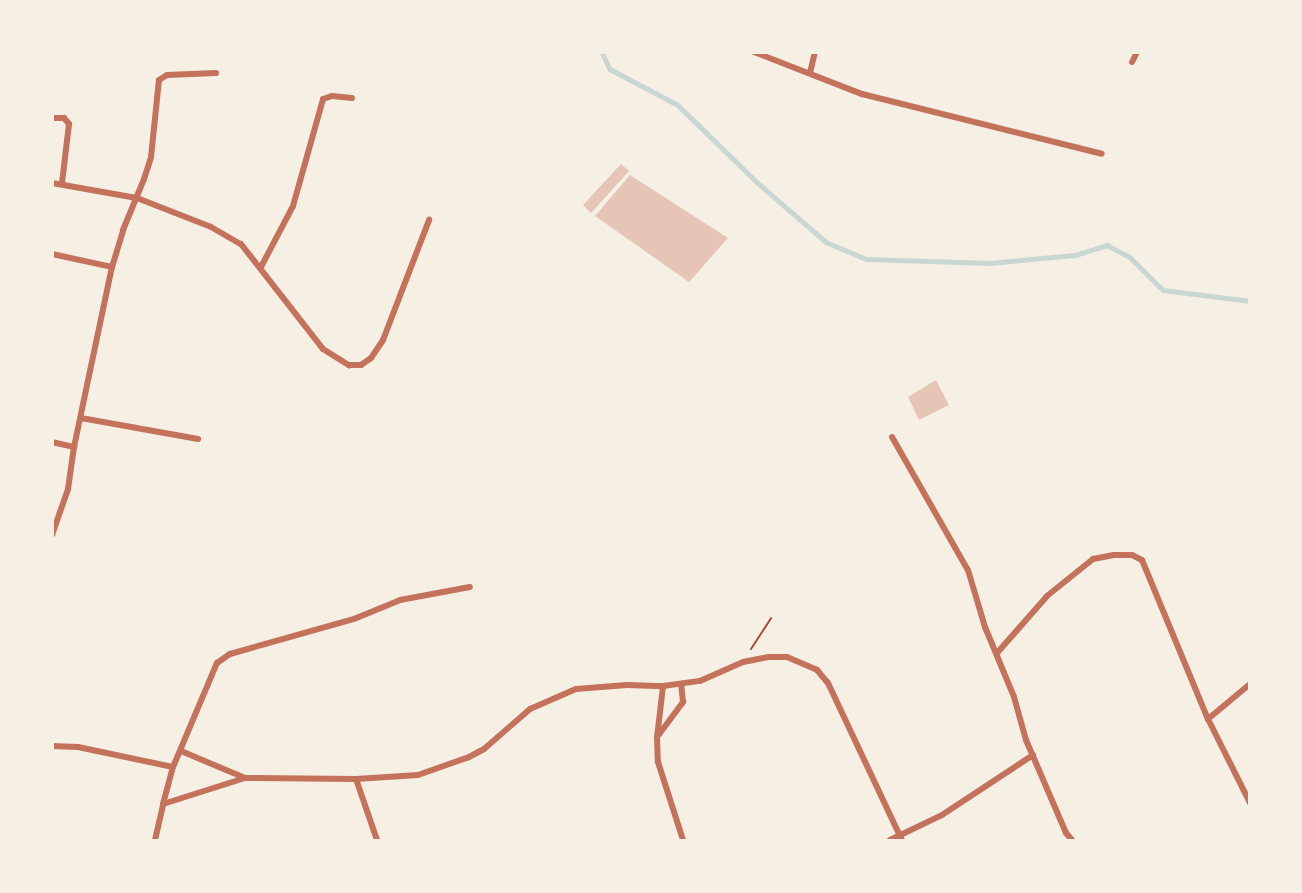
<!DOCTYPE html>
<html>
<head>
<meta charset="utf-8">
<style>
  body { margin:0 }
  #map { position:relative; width:1302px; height:893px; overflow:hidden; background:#f6efe4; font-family:"Fira Sans",sans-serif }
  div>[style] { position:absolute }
  .stream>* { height:4.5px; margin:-2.25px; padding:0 2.25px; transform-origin:2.25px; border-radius:2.25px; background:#c9d6d2 }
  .building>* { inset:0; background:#e6c5b7 }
  .path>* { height:2px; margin:-1px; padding:0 1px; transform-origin:1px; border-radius:1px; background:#b5482f }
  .minor>* { height:6px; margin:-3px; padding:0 3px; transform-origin:3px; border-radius:3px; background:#c5725c }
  span { translate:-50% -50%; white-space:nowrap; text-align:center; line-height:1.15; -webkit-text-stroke:4.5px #f6efe4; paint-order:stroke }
  .frame { position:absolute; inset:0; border:54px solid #f6efe4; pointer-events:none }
</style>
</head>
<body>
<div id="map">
  <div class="stream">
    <div style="left:602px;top:52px;width:19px;rotate:65deg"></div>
    <div style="left:610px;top:69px;width:77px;rotate:27.9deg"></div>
    <div style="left:678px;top:105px;width:112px;rotate:44.3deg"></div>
    <div style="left:758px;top:183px;width:90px;rotate:40.9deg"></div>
    <div style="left:826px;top:242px;width:43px;rotate:23deg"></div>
    <div style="left:866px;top:259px;width:124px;rotate:1.8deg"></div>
    <div style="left:990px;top:263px;width:85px;rotate:-5.4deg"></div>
    <div style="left:1075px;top:255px;width:34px;rotate:-17deg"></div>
    <div style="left:1107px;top:245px;width:26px;rotate:28deg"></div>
    <div style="left:1130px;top:257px;width:47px;rotate:45deg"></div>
    <div style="left:1163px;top:290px;width:88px;rotate:7.2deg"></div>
  </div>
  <div class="building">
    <div style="clip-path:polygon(621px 164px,629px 171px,591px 213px,583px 205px)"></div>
    <div style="clip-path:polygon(630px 175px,728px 238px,689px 282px,595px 216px)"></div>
    <div style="clip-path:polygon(936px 380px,949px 405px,919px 420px,908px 397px)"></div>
  </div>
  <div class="path">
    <div style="left:751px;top:649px;width:37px;rotate:-57deg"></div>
  </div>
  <div class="minor">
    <div style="left:754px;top:52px;width:116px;rotate:21.3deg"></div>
    <div style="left:862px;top:94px;width:247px;rotate:14deg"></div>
    <div style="left:1132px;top:62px;width:11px;rotate:-63deg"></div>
    <div style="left:810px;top:73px;width:22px;rotate:-77deg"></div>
    <div style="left:52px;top:118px;width:12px"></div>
    <div style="left:64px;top:118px;width:8px;rotate:50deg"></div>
    <div style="left:69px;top:124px;width:59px;rotate:96.8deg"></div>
    <div style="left:52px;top:183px;width:86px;rotate:10deg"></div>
    <div style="left:137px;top:198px;width:79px;rotate:21.4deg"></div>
    <div style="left:211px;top:227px;width:34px;rotate:30deg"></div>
    <div style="left:241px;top:244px;width:133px;rotate:52deg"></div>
    <div style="left:323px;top:349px;width:31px;rotate:32deg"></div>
    <div style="left:349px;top:365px;width:12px"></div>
    <div style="left:361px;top:365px;width:12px;rotate:-35deg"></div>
    <div style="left:371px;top:358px;width:22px;rotate:-56deg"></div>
    <div style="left:383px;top:340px;width:129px;rotate:-69deg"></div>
    <div style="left:52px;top:254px;width:61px;rotate:12.2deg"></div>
    <div style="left:261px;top:267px;width:69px;rotate:-62.3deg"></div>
    <div style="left:293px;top:206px;width:111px;rotate:-74.3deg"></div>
    <div style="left:323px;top:99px;width:9px;rotate:-18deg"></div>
    <div style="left:332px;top:96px;width:20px;rotate:6deg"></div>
    <div style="left:81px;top:418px;width:119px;rotate:10.2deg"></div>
    <div style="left:892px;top:437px;width:153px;rotate:60.3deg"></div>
    <div style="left:968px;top:570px;width:59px;rotate:73.4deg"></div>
    <div style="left:985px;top:627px;width:76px;rotate:67.5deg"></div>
    <div style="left:1014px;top:697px;width:45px;rotate:74.4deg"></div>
    <div style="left:1026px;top:740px;width:101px;rotate:66.7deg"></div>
    <div style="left:1066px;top:833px;width:9px;rotate:49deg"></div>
    <div style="left:52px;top:442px;width:23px;rotate:13deg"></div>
    <div style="left:52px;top:535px;width:49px;rotate:-70.8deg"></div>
    <div style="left:68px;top:489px;width:42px;rotate:-81.9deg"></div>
    <div style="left:74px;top:447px;width:184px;rotate:-78.1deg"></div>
    <div style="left:112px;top:267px;width:39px;rotate:-73deg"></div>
    <div style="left:123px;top:230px;width:55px;rotate:-67.6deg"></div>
    <div style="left:144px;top:179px;width:23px;rotate:-72deg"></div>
    <div style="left:151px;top:157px;width:77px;rotate:-84.1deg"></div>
    <div style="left:159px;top:80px;width:9px;rotate:-32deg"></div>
    <div style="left:167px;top:75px;width:49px;rotate:-2.3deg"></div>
    <div style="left:997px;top:653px;width:76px;rotate:-48.7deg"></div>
    <div style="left:1047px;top:596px;width:59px;rotate:-38.8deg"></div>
    <div style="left:1093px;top:559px;width:21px;rotate:-11deg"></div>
    <div style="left:1114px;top:555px;width:18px"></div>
    <div style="left:1132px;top:555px;width:11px;rotate:27deg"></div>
    <div style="left:1142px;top:560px;width:172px;rotate:67.5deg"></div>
    <div style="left:1208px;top:719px;width:94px;rotate:63.4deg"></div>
    <div style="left:663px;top:686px;width:52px;rotate:96.6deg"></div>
    <div style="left:657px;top:738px;width:24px;rotate:88deg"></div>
    <div style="left:658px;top:762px;width:82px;rotate:72.2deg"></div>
    <div style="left:1208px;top:719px;width:55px;rotate:-39.8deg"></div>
    <div style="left:657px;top:737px;width:44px;rotate:-53.4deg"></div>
    <div style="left:683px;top:702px;width:18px;rotate:-96deg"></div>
    <div style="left:52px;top:746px;width:26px;rotate:2deg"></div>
    <div style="left:78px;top:747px;width:97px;rotate:11.9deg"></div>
    <div style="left:181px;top:751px;width:69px;rotate:22.9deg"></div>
    <div style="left:356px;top:779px;width:62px;rotate:-3.7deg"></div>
    <div style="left:418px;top:775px;width:54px;rotate:-19.4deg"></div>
    <div style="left:469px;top:757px;width:17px;rotate:-28deg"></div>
    <div style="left:484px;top:749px;width:61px;rotate:-41deg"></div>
    <div style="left:530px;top:709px;width:50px;rotate:-23.5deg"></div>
    <div style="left:576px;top:689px;width:51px;rotate:-4.5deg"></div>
    <div style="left:627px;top:685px;width:36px;rotate:2deg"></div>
    <div style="left:663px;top:686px;width:37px;rotate:-8deg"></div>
    <div style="left:700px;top:681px;width:47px;rotate:-23.8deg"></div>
    <div style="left:743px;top:662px;width:26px;rotate:-11deg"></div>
    <div style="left:769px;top:657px;width:18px"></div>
    <div style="left:787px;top:657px;width:33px;rotate:23deg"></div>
    <div style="left:817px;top:670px;width:17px;rotate:50deg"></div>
    <div style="left:828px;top:683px;width:174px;rotate:64.8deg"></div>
    <div style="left:163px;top:804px;width:38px;rotate:-75deg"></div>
    <div style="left:173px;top:767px;width:113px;rotate:-67.1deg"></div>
    <div style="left:217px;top:663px;width:16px;rotate:-35deg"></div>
    <div style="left:230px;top:654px;width:129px;rotate:-15.8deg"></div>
    <div style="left:354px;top:619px;width:50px;rotate:-22.4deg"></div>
    <div style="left:400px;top:600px;width:71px;rotate:-10.5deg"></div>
    <div style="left:155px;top:840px;width:37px;rotate:-77deg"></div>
    <div style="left:163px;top:804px;width:86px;rotate:-17.6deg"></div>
    <div style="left:245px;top:778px;width:111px;rotate:0.5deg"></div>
    <div style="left:356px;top:779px;width:65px;rotate:71deg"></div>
    <div style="left:890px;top:840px;width:58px;rotate:-25.7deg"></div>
    <div style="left:942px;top:815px;width:109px;rotate:-33.4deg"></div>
  </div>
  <div class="frame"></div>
</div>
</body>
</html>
